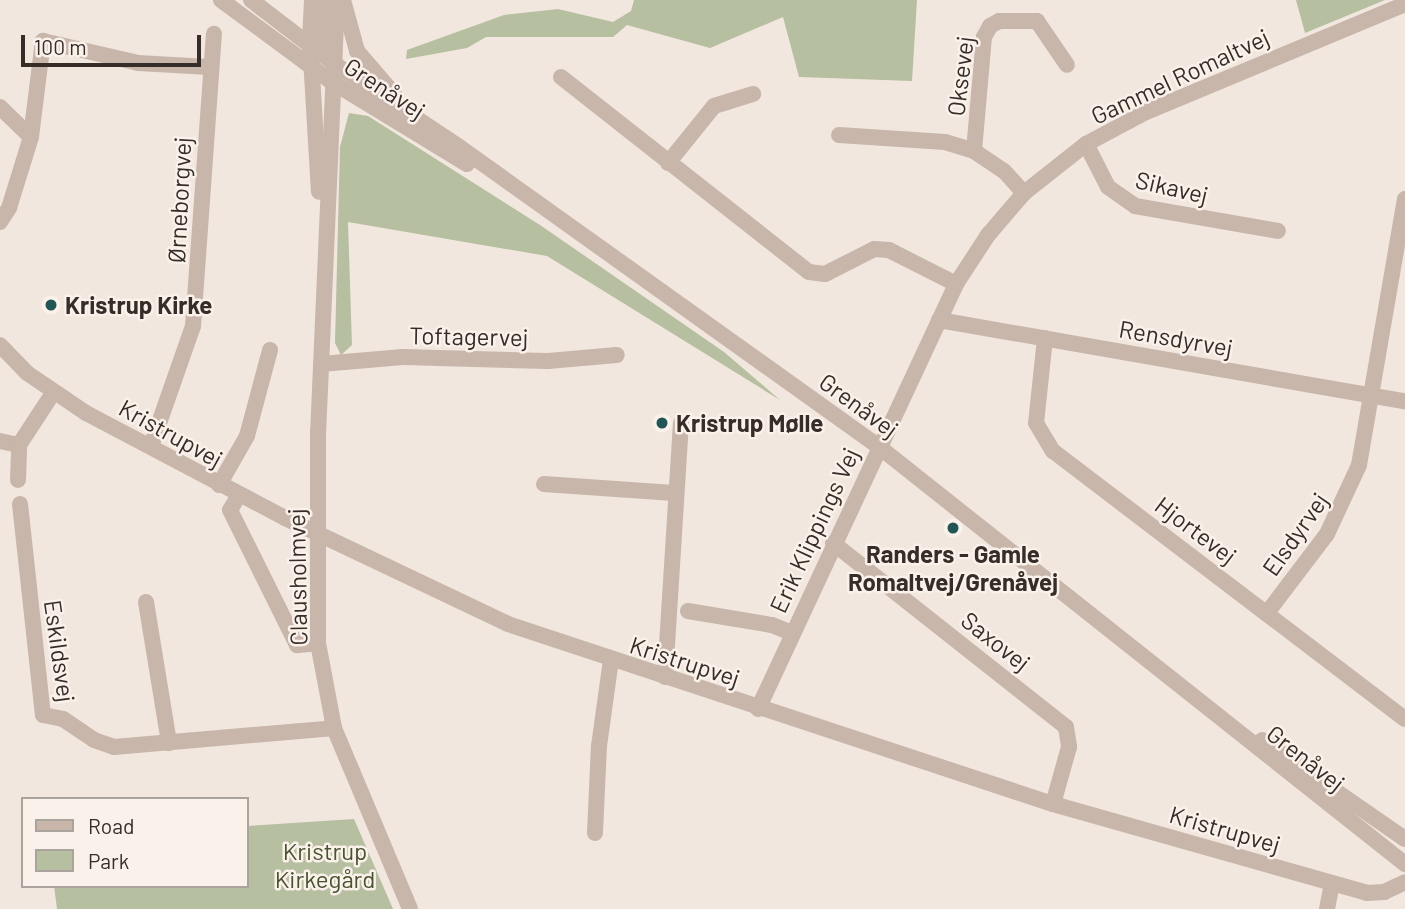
<!DOCTYPE html>
<html>
<head>
<meta charset="utf-8">
<style>
  body { margin:0 }
  #map { position:relative; width:1405px; height:909px; overflow:hidden; background:#f1e7de; font-family:Barlow,sans-serif }
  div>[style] { position:absolute }
  .green>* { inset:0; background:#b6bf9f }
  .minor>* { height:16px; margin:-8px; padding:0 8px; transform-origin:8px; border-radius:8px; background:#c8b6ab }
  .dots>* { width:19px; height:19px; translate:-50% -50%; box-sizing:border-box; border:4px solid #f9f1ea; border-radius:50% }
  span { translate:-50% -50%; white-space:nowrap; text-align:center; line-height:1.15; -webkit-text-stroke:5px #f9f1ea; paint-order:stroke }
  .street-label { font-size:24px; color:#362d29 }
  .poi-label { font-size:24px; color:#362d29; font-weight:700 }
  .left { translate:0 -50%; text-align:left }
  .park-label { font-size:24px; color:#48532f }
  .legend { position:absolute; left:21px; top:797px; width:228px; height:91px; box-sizing:border-box; background:#f9f1ea; border:2px solid #aba39d; margin:0; padding:9px 12px; list-style:none; font-size:21px; color:#362d29 }
  .legend li { display:flex; align-items:center; gap:14px; height:35px }
  .legend b { width:35px; border:2px solid #aba39d }
  .scale { position:absolute; left:21px; top:35px; width:180px; height:32px; box-sizing:border-box; border:4px solid #362d29; border-top:0; padding-left:9px; font-size:21px; line-height:24px; white-space:nowrap; color:#362d29; -webkit-text-stroke:5px #f9f1ea; paint-order:stroke }
</style>
</head>
<body>
<div id="map">
  <div class="green">
    <div style="clip-path:polygon(634px 0,917px 0,912px 81px,799px 77px,783px 17px,710px 48px,627px 25px,613px 37px,486px 37px,467px 48px,406px 59px,407px 50px,504px 15px,558px 9px,613px 22px,631px 11px)"></div>
    <div style="clip-path:polygon(1296px 0,1385px 0,1305px 33px)"></div>
    <div style="clip-path:polygon(349px 113px,368px 116px,540px 225px,724px 352px,780px 400px,547px 256px,348px 222px,352px 345px,341px 355px,335px 343px,340px 147px)"></div>
    <div style="clip-path:polygon(354px 819px,393px 909px,57px 909px,54px 886px,247px 886px,247px 826px)"></div>
  </div>
  <div class="minor">
    <div style="left:221px;top:0;width:138px;rotate:36.5deg"></div>
    <div style="left:332px;top:82px;width:158px;rotate:31.3deg"></div>
    <div style="left:251px;top:0;width:103px;rotate:37.5deg"></div>
    <div style="left:333px;top:63px;width:150px;rotate:33.6deg"></div>
    <div style="left:458px;top:146px;width:516px;rotate:35.54deg"></div>
    <div style="left:878px;top:446px;width:673px;rotate:38.42deg"></div>
    <div style="left:312px;top:0;width:41px;rotate:92.8deg"></div>
    <div style="left:310px;top:41px;width:151px;rotate:86.6deg"></div>
    <div style="left:337px;top:0;width:431px;rotate:92.5deg"></div>
    <div style="left:318px;top:431px;width:212px;rotate:90deg"></div>
    <div style="left:318px;top:643px;width:86px;rotate:79.3deg"></div>
    <div style="left:334px;top:728px;width:196px;rotate:67.2deg"></div>
    <div style="left:343px;top:0;width:53px;rotate:74.6deg"></div>
    <div style="left:357px;top:51px;width:57px;rotate:49.3deg"></div>
    <div style="left:325px;top:50px;width:50px;rotate:-90deg"></div>
    <div style="left:561px;top:77px;width:315px;rotate:38.2deg"></div>
    <div style="left:809px;top:272px;width:16px;rotate:7deg"></div>
    <div style="left:825px;top:274px;width:55px;rotate:-27deg"></div>
    <div style="left:874px;top:249px;width:15px;rotate:4deg"></div>
    <div style="left:889px;top:250px;width:75px;rotate:26.9deg"></div>
    <div style="left:0;top:107px;width:43px;rotate:44.1deg"></div>
    <div style="left:839px;top:135px;width:106px;rotate:3.8deg"></div>
    <div style="left:945px;top:142px;width:30px;rotate:17deg"></div>
    <div style="left:974px;top:151px;width:36px;rotate:34deg"></div>
    <div style="left:1004px;top:171px;width:30px;rotate:48deg"></div>
    <div style="left:1086px;top:144px;width:48px;rotate:62.9deg"></div>
    <div style="left:1108px;top:187px;width:33px;rotate:35deg"></div>
    <div style="left:1135px;top:206px;width:145px;rotate:9.9deg"></div>
    <div style="left:974px;top:151px;width:114px;rotate:-85deg"></div>
    <div style="left:984px;top:37px;width:13px;rotate:-61deg"></div>
    <div style="left:990px;top:26px;width:10px;rotate:-29deg"></div>
    <div style="left:999px;top:21px;width:38px"></div>
    <div style="left:1037px;top:21px;width:53px;rotate:55.7deg"></div>
    <div style="left:668px;top:163px;width:73px;rotate:-51.1deg"></div>
    <div style="left:714px;top:106px;width:41px;rotate:-17.1deg"></div>
    <div style="left:0;top:222px;width:17px;rotate:-57deg"></div>
    <div style="left:9px;top:208px;width:74px;rotate:-72.8deg"></div>
    <div style="left:31px;top:137px;width:97px;rotate:-82.9deg"></div>
    <div style="left:43px;top:41px;width:98px;rotate:13deg"></div>
    <div style="left:138px;top:63px;width:71px;rotate:3.2deg"></div>
    <div style="left:939px;top:320px;width:473px;rotate:9.9deg"></div>
    <div style="left:1045px;top:338px;width:85px;rotate:96deg"></div>
    <div style="left:1036px;top:423px;width:33px;rotate:59deg"></div>
    <div style="left:1053px;top:451px;width:442px;rotate:37.3deg"></div>
    <div style="left:0;top:345px;width:39px;rotate:46deg"></div>
    <div style="left:27px;top:373px;width:71px;rotate:34.1deg"></div>
    <div style="left:86px;top:413px;width:225px;rotate:27.8deg"></div>
    <div style="left:285px;top:518px;width:247px;rotate:25.4deg"></div>
    <div style="left:508px;top:624px;width:574px;rotate:18.28deg"></div>
    <div style="left:1053px;top:804px;width:326px;rotate:15.8deg"></div>
    <div style="left:1367px;top:893px;width:17px;rotate:-3deg"></div>
    <div style="left:1384px;top:892px;width:23px;rotate:-25deg"></div>
    <div style="left:321px;top:364px;width:82px;rotate:-4.9deg"></div>
    <div style="left:403px;top:357px;width:145px;rotate:1.6deg"></div>
    <div style="left:548px;top:361px;width:69px;rotate:-5deg"></div>
    <div style="left:0;top:441px;width:19px;rotate:12deg"></div>
    <div style="left:19px;top:445px;width:62px;rotate:-56.8deg"></div>
    <div style="left:151px;top:446px;width:127px;rotate:-70.7deg"></div>
    <div style="left:193px;top:326px;width:293px;rotate:-85.9deg"></div>
    <div style="left:18px;top:480px;width:35px;rotate:-88deg"></div>
    <div style="left:544px;top:484px;width:130px;rotate:4deg"></div>
    <div style="left:219px;top:485px;width:56px;rotate:-60.3deg"></div>
    <div style="left:247px;top:436px;width:89px;rotate:-75deg"></div>
    <div style="left:239px;top:495px;width:17px;rotate:121deg"></div>
    <div style="left:230px;top:510px;width:151px;rotate:63.6deg"></div>
    <div style="left:297px;top:645px;width:21px;rotate:-5deg"></div>
    <div style="left:20px;top:504px;width:212px;rotate:83.8deg"></div>
    <div style="left:43px;top:715px;width:20px;rotate:11deg"></div>
    <div style="left:63px;top:719px;width:37px;rotate:34deg"></div>
    <div style="left:94px;top:740px;width:21px;rotate:19deg"></div>
    <div style="left:114px;top:747px;width:221px;rotate:-4.9deg"></div>
    <div style="left:833px;top:543px;width:297px;rotate:38.3deg"></div>
    <div style="left:1066px;top:727px;width:20px;rotate:81deg"></div>
    <div style="left:1069px;top:747px;width:59px;rotate:105.7deg"></div>
    <div style="left:146px;top:602px;width:143px;rotate:80.7deg"></div>
    <div style="left:688px;top:611px;width:85px;rotate:9.5deg"></div>
    <div style="left:772px;top:625px;width:22px;rotate:22deg"></div>
    <div style="left:1267px;top:613px;width:99px;rotate:-52.8deg"></div>
    <div style="left:1327px;top:534px;width:76px;rotate:-65.1deg"></div>
    <div style="left:1359px;top:465px;width:270px;rotate:-80.2deg"></div>
    <div style="left:665px;top:677px;width:254px;rotate:-86.4deg"></div>
    <div style="left:758px;top:709px;width:469px;rotate:-65deg"></div>
    <div style="left:956px;top:284px;width:59px;rotate:-56.9deg"></div>
    <div style="left:988px;top:235px;width:55px;rotate:-49.4deg"></div>
    <div style="left:1024px;top:193px;width:79px;rotate:-38.3deg"></div>
    <div style="left:1086px;top:144px;width:68px;rotate:-28.1deg"></div>
    <div style="left:1146px;top:112px;width:281px;rotate:-22.6deg"></div>
    <div style="left:1262px;top:740px;width:174px;rotate:34.7deg"></div>
    <div style="left:595px;top:833px;width:87px;rotate:-87.4deg"></div>
    <div style="left:599px;top:746px;width:87px;rotate:-82.1deg"></div>
    <div style="left:1327px;top:909px;width:25px;rotate:-79deg"></div>
  </div>
  <div class="dots">
    <div style="left:51px;top:305px;background:#255"></div>
    <div style="left:662px;top:423px;background:#255"></div>
    <div style="left:953px;top:528px;background:#255"></div>
  </div>
  <div class="street-label">
    <span style="left:960px;top:76px;rotate:-83deg">Oksevej</span>
    <span style="left:1180px;top:76px;rotate:-25deg">Gammel Romaltvej</span>
    <span style="left:385px;top:88px;rotate:33deg">Grenåvej</span>
    <span style="left:1172px;top:187px;rotate:13deg">Sikavej</span>
    <span style="left:179px;top:200px;rotate:-87deg">Ørneborgvej</span>
    <span style="left:469px;top:336px;rotate:1deg">Toftagervej</span>
    <span style="left:1176px;top:338px;rotate:10deg">Rensdyrvej</span>
    <span style="left:859px;top:405px;rotate:36deg">Grenåvej</span>
    <span style="left:171px;top:433px;rotate:29deg">Kristrupvej</span>
    <span style="left:814px;top:530px;rotate:-65deg">Erik Klippings Vej</span>
    <span style="left:1196px;top:530px;rotate:37deg">Hjortevej</span>
    <span style="left:1295px;top:534px;rotate:-55deg">Elsdyrvej</span>
    <span style="left:297px;top:577px;rotate:-91deg">Clausholmvej</span>
    <span style="left:996px;top:641px;rotate:38deg">Saxovej</span>
    <span style="left:60px;top:651px;rotate:82deg">Eskildsvej</span>
    <span style="left:685px;top:661px;rotate:18deg">Kristrupvej</span>
    <span style="left:1306px;top:758px;rotate:38deg">Grenåvej</span>
    <span style="left:1225px;top:829px;rotate:16deg">Kristrupvej</span>
  </div>
  <div class="poi-label">
    <span class="left" style="left:65px;top:305px">Kristrup Kirke</span>
    <span class="left" style="left:676px;top:423px">Kristrup Mølle</span>
    <span style="left:953px;top:568px">Randers - Gamle<br>Romaltvej/Grenåvej</span>
  </div>
  <div class="park-label">
    <span style="left:325px;top:865px">Kristrup<br>Kirkegård</span>
  </div>
  <ul class="legend">
  <li><b style="height:9px;background:#c8b6ab"></b>Road</li>
  <li><b style="height:19px;background:#b6bf9f"></b>Park</li>
  </ul>
  <div class="scale">100 m</div>
</div>
</body>
</html>
